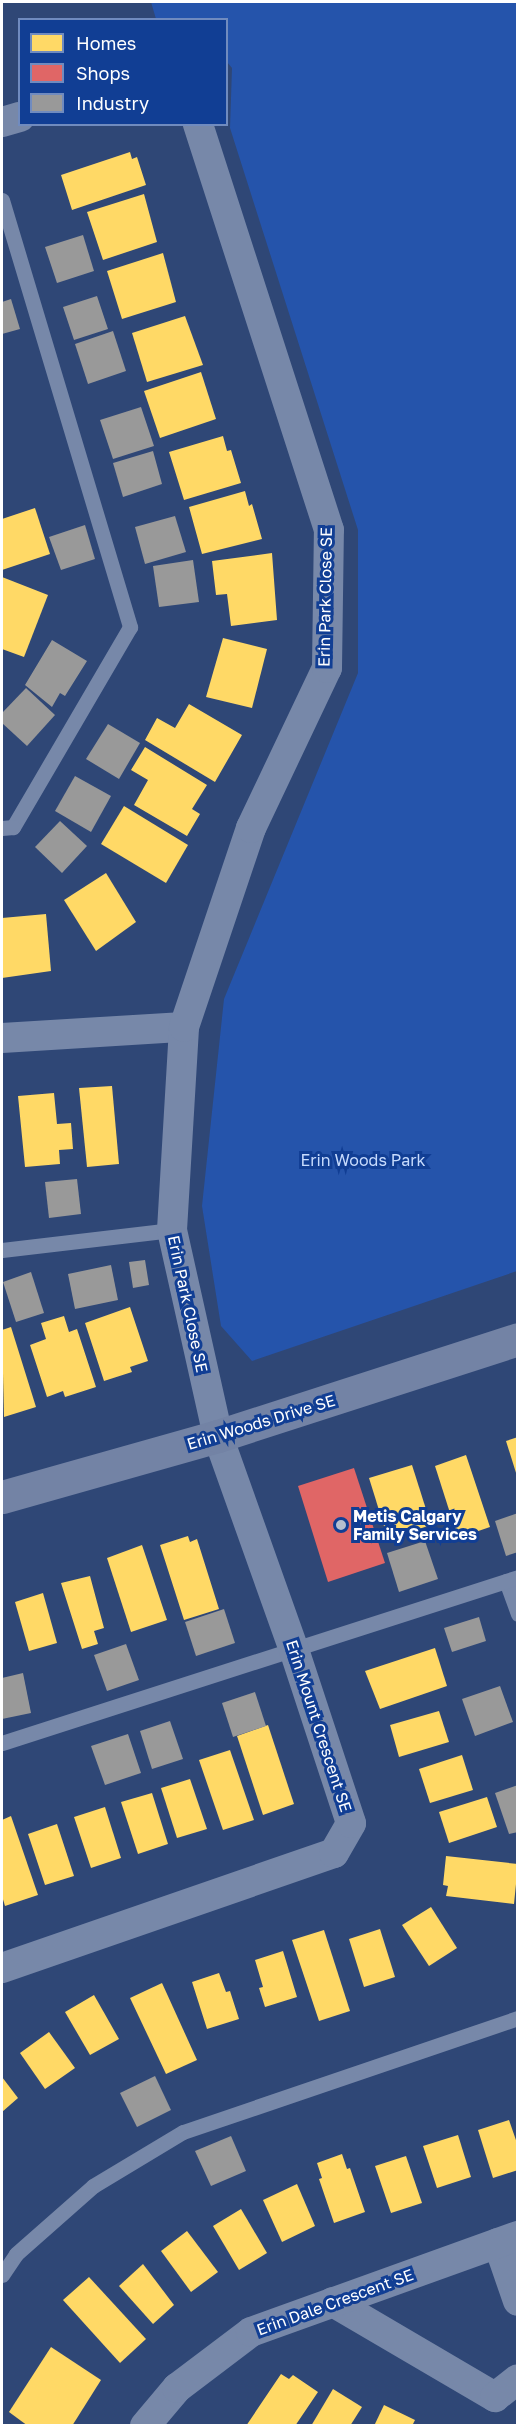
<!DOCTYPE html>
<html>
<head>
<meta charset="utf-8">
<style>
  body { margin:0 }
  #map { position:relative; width:519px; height:2427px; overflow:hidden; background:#2f4776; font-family:"Golos Text",sans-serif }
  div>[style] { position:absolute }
  .green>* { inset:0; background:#2554ab }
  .homes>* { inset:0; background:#ffd966 }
  .shops>* { inset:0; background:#e06666 }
  .industry>* { inset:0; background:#999 }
  .lane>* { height:15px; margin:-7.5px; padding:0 7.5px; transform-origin:7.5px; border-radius:7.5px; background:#7788a9 }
  .street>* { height:30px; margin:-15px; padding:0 15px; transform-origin:15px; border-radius:15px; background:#7788a9 }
  .secondary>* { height:33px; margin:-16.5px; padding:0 16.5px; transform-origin:16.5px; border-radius:16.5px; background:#7383a5 }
  .dots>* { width:16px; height:16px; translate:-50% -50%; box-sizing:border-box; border:3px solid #113e94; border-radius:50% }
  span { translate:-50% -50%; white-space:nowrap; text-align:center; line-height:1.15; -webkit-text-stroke:6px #113e94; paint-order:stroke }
  .street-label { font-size:16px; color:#fff }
  .park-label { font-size:16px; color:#c7dbfd }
  .poi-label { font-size:16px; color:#fff; font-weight:700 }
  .left { translate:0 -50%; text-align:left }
  .frame { position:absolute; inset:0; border:3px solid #fff; pointer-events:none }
  .legend { position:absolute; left:18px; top:18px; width:210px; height:108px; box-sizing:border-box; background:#113e94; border:2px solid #708bbf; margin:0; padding:8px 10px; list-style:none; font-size:18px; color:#fff }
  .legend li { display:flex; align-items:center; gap:12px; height:30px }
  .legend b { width:30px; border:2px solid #708bbf }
</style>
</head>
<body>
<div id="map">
  <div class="green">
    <div style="clip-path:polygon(151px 2px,517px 2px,517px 1271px,252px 1361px,221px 1326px,202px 1206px,224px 999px,358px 673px,358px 530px,230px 128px,232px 68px,227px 62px,226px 20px,156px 19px)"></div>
  </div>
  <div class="homes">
    <div style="clip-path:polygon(130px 152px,132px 159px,137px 157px,146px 185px,72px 210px,61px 175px)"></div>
    <div style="clip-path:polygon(144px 194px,157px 242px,103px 260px,87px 212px)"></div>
    <div style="clip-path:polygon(163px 253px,176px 302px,122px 319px,107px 271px)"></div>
    <div style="clip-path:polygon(185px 316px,203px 365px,147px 382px,132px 333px)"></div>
    <div style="clip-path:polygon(201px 372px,216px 419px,160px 438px,144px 391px)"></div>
    <div style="clip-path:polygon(223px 436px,227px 451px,231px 450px,241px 483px,184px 500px,169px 452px)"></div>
    <div style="clip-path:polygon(245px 491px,249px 506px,252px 504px,262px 539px,202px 554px,189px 507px)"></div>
    <div style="clip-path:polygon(35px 508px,50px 554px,2px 570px,2px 519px)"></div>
    <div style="clip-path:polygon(272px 553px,277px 620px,231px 626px,227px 594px,216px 595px,212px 561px)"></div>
    <div style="clip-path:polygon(2px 577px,48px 595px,24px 657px,2px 649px)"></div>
    <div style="clip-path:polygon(223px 638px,267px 649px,252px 708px,206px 697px)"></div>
    <div style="clip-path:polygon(189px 704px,242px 735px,215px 782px,145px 740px,157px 718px,175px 728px)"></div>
    <div style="clip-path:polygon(145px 747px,207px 785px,192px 809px,200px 814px,187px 836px,134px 805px,148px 780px,131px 770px)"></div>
    <div style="clip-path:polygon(124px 806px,188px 845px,166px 883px,101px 844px)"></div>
    <div style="clip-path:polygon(106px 873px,136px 922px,96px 951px,64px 900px)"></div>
    <div style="clip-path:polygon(46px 914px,51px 971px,2px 978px,2px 918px)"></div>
    <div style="clip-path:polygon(112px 1086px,119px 1164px,87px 1167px,79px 1088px)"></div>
    <div style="clip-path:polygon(54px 1093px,57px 1124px,71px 1123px,73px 1149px,59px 1150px,60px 1164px,25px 1167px,18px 1096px)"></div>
    <div style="clip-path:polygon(130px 1307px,148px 1361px,130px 1367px,132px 1372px,104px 1381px,85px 1323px)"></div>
    <div style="clip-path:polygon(64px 1316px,69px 1332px,77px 1329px,96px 1387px,65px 1397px,63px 1391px,47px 1397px,30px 1345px,46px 1339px,41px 1323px)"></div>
    <div style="clip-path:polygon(11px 1327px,36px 1407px,4px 1417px,2px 1330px)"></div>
    <div style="clip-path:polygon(518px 1437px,518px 1476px,517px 1476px,506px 1441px)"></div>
    <div style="clip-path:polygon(466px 1455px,490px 1527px,458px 1538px,435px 1466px)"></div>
    <div style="clip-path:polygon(412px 1465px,431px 1525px,388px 1539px,369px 1478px)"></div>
    <div style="clip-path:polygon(188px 1536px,190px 1542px,197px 1539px,219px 1609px,184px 1620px,160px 1545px)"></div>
    <div style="clip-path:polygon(142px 1545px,167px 1620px,131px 1632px,107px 1558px)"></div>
    <div style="clip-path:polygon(90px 1576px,104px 1628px,94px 1631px,98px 1644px,82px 1649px,61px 1583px)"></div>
    <div style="clip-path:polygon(43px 1593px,57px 1643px,29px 1651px,15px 1602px)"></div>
    <div style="clip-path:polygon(435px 1648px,447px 1686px,380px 1709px,365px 1671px)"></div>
    <div style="clip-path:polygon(439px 1711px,449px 1742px,399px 1757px,390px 1725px)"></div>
    <div style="clip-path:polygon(268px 1725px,294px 1804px,263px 1815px,237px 1736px)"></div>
    <div style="clip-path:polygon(230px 1750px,254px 1820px,223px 1830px,199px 1760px)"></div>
    <div style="clip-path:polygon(462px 1755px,473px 1790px,430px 1803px,419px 1769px)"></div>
    <div style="clip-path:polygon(190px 1779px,207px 1829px,177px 1838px,161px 1788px)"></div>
    <div style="clip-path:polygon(152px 1793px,168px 1844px,138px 1854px,121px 1802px)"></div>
    <div style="clip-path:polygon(487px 1797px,497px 1827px,449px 1843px,439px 1812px)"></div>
    <div style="clip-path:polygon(105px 1807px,121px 1858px,91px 1868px,74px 1817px)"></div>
    <div style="clip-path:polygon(11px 1816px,38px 1895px,5px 1906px,2px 1896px,2px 1820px)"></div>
    <div style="clip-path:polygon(57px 1824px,74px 1876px,45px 1885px,28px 1834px)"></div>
    <div style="clip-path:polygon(446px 1856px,518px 1864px,514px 1904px,446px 1896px,448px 1886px,443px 1885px)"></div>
    <div style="clip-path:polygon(431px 1907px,457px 1948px,429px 1966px,402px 1925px)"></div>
    <div style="clip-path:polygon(380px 1929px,395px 1977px,364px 1987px,349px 1939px)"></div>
    <div style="clip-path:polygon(324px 1930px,350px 2011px,319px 2021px,292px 1940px)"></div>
    <div style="clip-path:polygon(283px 1951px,297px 1997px,265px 2007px,259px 1988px,263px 1987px,255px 1960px)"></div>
    <div style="clip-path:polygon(219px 1973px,226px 1992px,230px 1991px,239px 2019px,207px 2029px,192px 1982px)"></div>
    <div style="clip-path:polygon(162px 1983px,197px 2060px,166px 2074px,130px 1998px)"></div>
    <div style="clip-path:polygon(94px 1995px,119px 2039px,90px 2055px,65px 2012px)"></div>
    <div style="clip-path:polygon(49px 2032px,75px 2068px,45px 2089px,20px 2053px)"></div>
    <div style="clip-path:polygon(2px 2077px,18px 2098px,2px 2112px)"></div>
    <div style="clip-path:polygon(509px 2120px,518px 2146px,518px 2170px,493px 2178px,478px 2130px)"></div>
    <div style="clip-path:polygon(458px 2135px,471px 2177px,437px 2188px,423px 2146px)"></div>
    <div style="clip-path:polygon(342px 2154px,347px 2169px,350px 2168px,365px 2212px,334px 2223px,319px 2179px,322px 2178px,317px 2163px)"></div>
    <div style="clip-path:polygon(406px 2156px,422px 2203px,391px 2213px,375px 2166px)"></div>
    <div style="clip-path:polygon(297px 2184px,315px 2226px,282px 2242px,263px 2200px)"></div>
    <div style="clip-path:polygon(241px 2209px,267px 2253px,239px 2270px,213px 2226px)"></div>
    <div style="clip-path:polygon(187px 2231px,218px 2272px,191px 2292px,161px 2251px)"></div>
    <div style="clip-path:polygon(143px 2264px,174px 2305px,153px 2324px,119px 2286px)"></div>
    <div style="clip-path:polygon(89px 2277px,146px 2339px,120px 2363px,63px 2300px)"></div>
    <div style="clip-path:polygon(51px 2347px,101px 2380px,72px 2426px,28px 2426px,9px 2412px)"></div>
    <div style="clip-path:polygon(281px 2374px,289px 2379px,293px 2375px,318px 2392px,295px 2426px,246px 2426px)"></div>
    <div style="clip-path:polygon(333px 2389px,362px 2407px,350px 2426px,311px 2426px)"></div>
    <div style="clip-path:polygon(384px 2405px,415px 2420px,412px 2426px,374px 2426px)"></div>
  </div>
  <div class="shops">
    <div style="clip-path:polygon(354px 1468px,385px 1563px,328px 1582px,298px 1486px)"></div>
  </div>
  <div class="industry">
    <div style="clip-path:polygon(83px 235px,94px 271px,57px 283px,45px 247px)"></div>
    <div style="clip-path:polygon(97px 296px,108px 329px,74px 340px,63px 307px)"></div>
    <div style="clip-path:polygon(11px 299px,20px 329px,2px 334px,2px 302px)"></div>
    <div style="clip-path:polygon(113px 331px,126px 371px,88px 384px,75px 344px)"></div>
    <div style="clip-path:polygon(141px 407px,154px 446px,113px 459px,100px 420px)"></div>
    <div style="clip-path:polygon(153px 451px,162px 484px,123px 497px,113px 463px)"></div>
    <div style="clip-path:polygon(175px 516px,186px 552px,145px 564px,135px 527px)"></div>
    <div style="clip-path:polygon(85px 525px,95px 559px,61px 570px,49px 537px)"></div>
    <div style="clip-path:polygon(193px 560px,199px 602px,159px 607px,153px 566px)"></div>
    <div style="clip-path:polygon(52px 640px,87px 661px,65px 696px,60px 693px,52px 707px,25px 685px)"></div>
    <div style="clip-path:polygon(26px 688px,55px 715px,27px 746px,2px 723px,2px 713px)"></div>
    <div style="clip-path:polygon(108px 724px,140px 743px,119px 779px,86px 759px)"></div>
    <div style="clip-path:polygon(75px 776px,111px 796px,91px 832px,55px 811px)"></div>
    <div style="clip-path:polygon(60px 821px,87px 846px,62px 873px,35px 847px)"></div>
    <div style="clip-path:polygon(77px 1179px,81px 1214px,49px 1218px,45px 1182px)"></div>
    <div style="clip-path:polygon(145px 1260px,149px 1285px,133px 1288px,129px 1262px)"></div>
    <div style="clip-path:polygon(111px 1265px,118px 1300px,75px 1309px,68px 1274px)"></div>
    <div style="clip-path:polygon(31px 1272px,44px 1313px,16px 1322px,3px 1282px)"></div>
    <div style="clip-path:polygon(518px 1513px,518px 1552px,506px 1556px,495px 1521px)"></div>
    <div style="clip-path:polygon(425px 1541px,438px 1579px,399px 1592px,387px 1553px)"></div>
    <div style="clip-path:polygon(224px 1609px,235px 1643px,196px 1656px,185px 1622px)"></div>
    <div style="clip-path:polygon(479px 1617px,486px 1641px,452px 1652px,444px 1628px)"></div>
    <div style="clip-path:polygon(126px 1644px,139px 1680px,107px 1691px,94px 1655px)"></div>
    <div style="clip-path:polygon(23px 1673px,31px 1713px,2px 1719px,2px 1678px)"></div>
    <div style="clip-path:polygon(500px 1686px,513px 1722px,475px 1736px,462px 1699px)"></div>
    <div style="clip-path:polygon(255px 1692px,266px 1726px,233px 1737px,222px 1703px)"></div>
    <div style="clip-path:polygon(170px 1721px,183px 1759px,152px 1769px,140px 1731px)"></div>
    <div style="clip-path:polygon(128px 1734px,141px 1773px,105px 1785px,91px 1746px)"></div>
    <div style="clip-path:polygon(518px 1785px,518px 1832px,509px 1834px,495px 1793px)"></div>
    <div style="clip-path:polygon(155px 2076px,171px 2110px,137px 2127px,120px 2093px)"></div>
    <div style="clip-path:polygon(231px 2136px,246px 2171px,211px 2186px,195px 2151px)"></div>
  </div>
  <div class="lane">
    <div style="left:2px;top:200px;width:446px;rotate:73.3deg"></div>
    <div style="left:130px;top:627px;width:232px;rotate:120.3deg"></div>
    <div style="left:13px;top:827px;width:11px;rotate:175deg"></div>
    <div style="left:2px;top:1250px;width:171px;rotate:-6.7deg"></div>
    <div style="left:506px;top:1581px;width:35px;rotate:70deg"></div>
    <div style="left:2px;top:1743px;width:542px;rotate:-17.83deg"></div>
    <div style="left:2px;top:2275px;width:25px;rotate:-56deg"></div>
    <div style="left:16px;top:2254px;width:103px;rotate:-41.4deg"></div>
    <div style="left:93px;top:2186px;width:105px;rotate:-31deg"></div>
    <div style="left:183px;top:2132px;width:354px;rotate:-18.8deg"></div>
  </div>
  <div class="street">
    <div style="left:2px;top:122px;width:19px;rotate:-16deg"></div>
    <div style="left:2px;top:1038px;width:182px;rotate:-3.5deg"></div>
    <div style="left:2px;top:1968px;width:351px;rotate:-19.1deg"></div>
    <div style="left:334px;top:1853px;width:34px;rotate:-60deg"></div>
    <div style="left:351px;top:1823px;width:182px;rotate:-108.2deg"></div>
    <div style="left:294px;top:1650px;width:227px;rotate:-109.6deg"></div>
    <div style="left:218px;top:1436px;width:211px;rotate:-102.6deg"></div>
    <div style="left:172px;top:1230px;width:203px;rotate:-86.6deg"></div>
    <div style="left:184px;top:1027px;width:210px;rotate:-71.4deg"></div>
    <div style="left:251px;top:828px;width:177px;rotate:-64.6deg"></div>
    <div style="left:327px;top:668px;width:138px;rotate:-89.2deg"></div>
    <div style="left:329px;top:530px;width:427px;rotate:-107.9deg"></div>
    <div style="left:498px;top:2243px;width:61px;rotate:71deg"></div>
    <div style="left:333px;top:2302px;width:188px;rotate:30.4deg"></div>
    <div style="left:495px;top:2397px;width:29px;rotate:-38deg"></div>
    <div style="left:145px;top:2426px;width:50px;rotate:-49.9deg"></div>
    <div style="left:177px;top:2388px;width:93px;rotate:-37.1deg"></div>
    <div style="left:251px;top:2332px;width:284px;rotate:-19.8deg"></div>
  </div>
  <div class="secondary">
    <div style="left:2px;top:1497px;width:224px;rotate:-15.8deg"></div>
    <div style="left:218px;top:1436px;width:315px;rotate:-17.9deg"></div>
  </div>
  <div class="dots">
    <div style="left:341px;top:1525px;background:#b6bfcf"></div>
  </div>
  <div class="street-label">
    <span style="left:325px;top:597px;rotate:-89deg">Erin Park Close SE</span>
    <span style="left:188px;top:1304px;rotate:78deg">Erin Park Close SE</span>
    <span style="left:261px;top:1422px;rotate:-17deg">Erin Woods Drive SE</span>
    <span style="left:319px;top:1726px;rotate:72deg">Erin Mount Crescent SE</span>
    <span style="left:335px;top:2302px;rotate:-20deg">Erin Dale Crescent SE</span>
  </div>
  <div class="park-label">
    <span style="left:363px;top:1160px">Erin Woods Park</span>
  </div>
  <div class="poi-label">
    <span class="left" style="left:353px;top:1525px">Metis Calgary<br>Family Services</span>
  </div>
  <div class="frame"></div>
  <ul class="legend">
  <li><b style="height:16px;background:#ffd966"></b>Homes</li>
  <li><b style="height:16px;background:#e06666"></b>Shops</li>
  <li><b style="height:16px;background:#999"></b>Industry</li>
  </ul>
</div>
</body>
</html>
